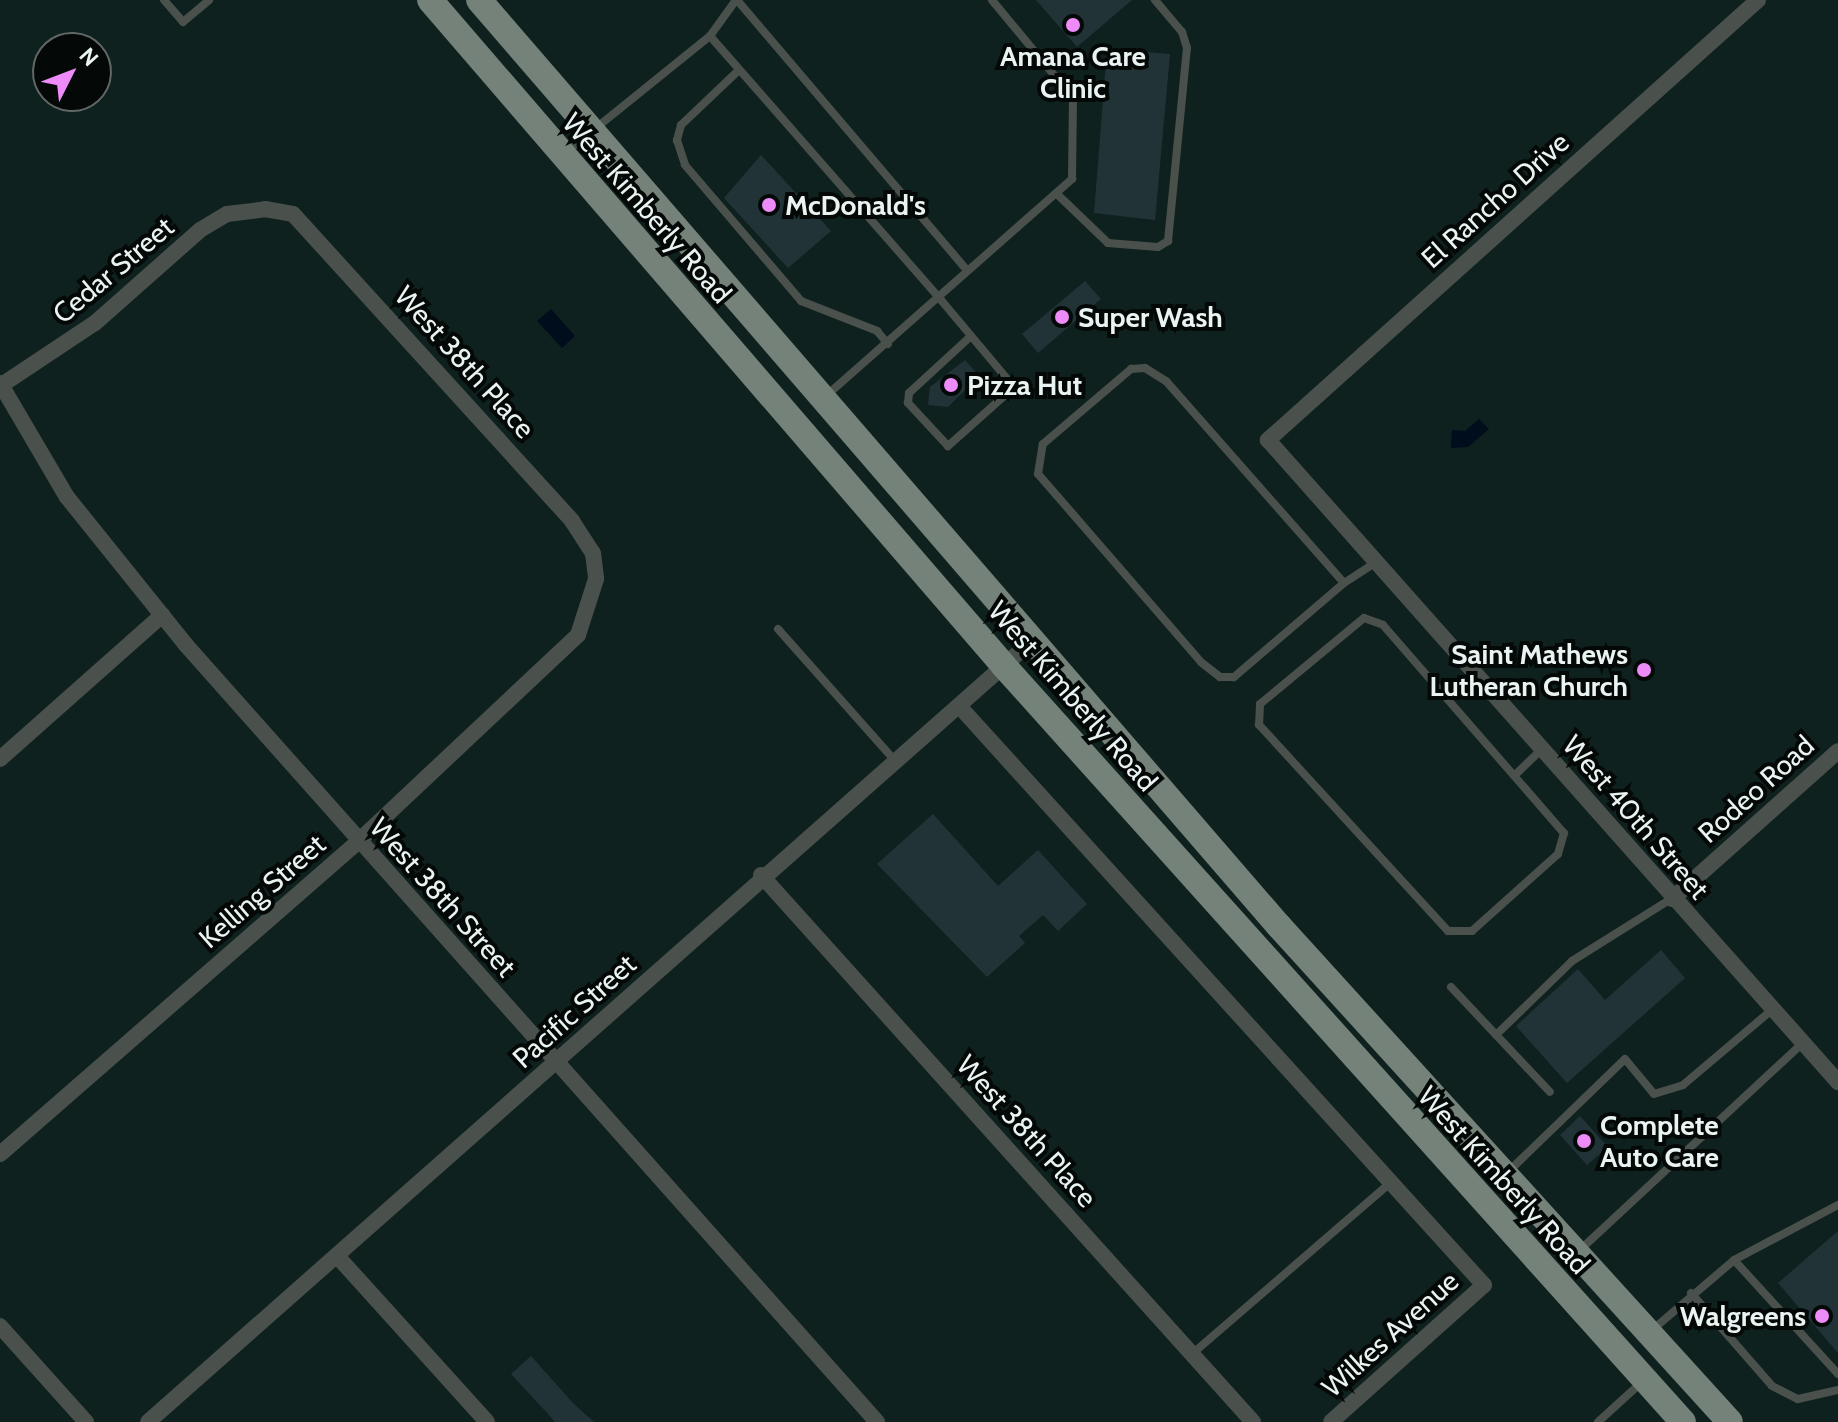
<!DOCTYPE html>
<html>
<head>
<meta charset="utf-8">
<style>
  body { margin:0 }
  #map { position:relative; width:1838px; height:1422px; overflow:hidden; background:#0f211e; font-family:Cabin,sans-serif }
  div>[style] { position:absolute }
  .water>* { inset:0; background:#000d1c }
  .building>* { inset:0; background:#213337 }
  .service>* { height:8px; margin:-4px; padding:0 4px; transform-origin:4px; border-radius:4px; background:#4a504b }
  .minor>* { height:16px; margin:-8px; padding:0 8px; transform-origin:8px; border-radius:8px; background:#4a504b }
  .primary>* { height:26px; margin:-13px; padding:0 13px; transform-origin:13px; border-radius:13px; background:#758279 }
  .dots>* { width:22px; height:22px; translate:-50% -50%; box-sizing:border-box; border:4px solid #040908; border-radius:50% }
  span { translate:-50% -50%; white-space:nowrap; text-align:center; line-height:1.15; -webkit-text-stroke:8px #040908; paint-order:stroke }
  .poi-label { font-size:28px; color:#e9f4f2; font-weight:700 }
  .left { translate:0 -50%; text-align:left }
  .right { translate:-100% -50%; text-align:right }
  .street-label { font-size:28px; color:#e9f4f2 }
  .north { position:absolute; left:32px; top:32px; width:80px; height:80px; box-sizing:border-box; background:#040908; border:2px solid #606766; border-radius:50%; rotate:48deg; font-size:22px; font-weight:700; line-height:32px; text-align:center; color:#e9f4f2 }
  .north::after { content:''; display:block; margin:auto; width:28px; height:36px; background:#ed8cf9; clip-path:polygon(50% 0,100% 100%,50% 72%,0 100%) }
</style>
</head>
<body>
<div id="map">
  <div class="water">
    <div style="clip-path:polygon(551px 309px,575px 336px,562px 348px,537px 321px)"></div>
    <div style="clip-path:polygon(1479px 419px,1489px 429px,1468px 447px,1451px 448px,1452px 430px,1465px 431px)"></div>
  </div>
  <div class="building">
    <div style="clip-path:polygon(1036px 0,1132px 0,1077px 47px)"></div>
    <div style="clip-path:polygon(1107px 49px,1170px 54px,1155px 220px,1094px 213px)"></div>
    <div style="clip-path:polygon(761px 155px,831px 231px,788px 268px,724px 198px)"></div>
    <div style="clip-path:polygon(1085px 281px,1101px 299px,1038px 353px,1022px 334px)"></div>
    <div style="clip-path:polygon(965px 360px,979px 376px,948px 407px,928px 405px,930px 387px)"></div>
    <div style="clip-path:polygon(933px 814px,998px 886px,1038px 850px,1087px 904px,1058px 931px,1043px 915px,1019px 936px,1025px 943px,987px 977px,877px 864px)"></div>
    <div style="clip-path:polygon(1661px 950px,1685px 978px,1567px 1083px,1516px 1026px,1578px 969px,1605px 1000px)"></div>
    <div style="clip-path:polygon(1580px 1116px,1608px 1147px,1587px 1165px,1560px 1135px)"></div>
    <div style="clip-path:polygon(1838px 1231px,1838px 1353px,1778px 1283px)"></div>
    <div style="clip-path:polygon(531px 1356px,573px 1403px,594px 1422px,555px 1422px,548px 1414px,511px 1374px)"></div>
  </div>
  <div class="service">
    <div style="left:164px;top:0;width:29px;rotate:49deg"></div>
    <div style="left:183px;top:22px;width:34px;rotate:-40deg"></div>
    <div style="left:737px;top:0;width:353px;rotate:49.6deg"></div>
    <div style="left:710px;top:36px;width:351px;rotate:48.8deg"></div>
    <div style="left:941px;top:300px;width:106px;rotate:50deg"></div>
    <div style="left:1009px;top:381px;width:17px;rotate:111deg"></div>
    <div style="left:1003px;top:397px;width:74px;rotate:138.3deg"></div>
    <div style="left:948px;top:446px;width:59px;rotate:-132.9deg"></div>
    <div style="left:908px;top:403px;width:10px;rotate:-84deg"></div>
    <div style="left:909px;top:393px;width:84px;rotate:-42.6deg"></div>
    <div style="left:739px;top:70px;width:80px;rotate:136.5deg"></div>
    <div style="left:681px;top:125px;width:16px;rotate:105deg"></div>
    <div style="left:677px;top:140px;width:26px;rotate:72deg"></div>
    <div style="left:685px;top:165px;width:179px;rotate:49.5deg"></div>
    <div style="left:801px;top:301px;width:82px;rotate:21.5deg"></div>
    <div style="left:877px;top:331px;width:17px;rotate:50deg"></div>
    <div style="left:565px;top:153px;width:186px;rotate:-38.9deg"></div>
    <div style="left:710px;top:36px;width:44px;rotate:-54.2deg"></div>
    <div style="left:1058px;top:195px;width:69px;rotate:43.8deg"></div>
    <div style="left:1108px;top:243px;width:50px;rotate:4.6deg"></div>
    <div style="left:1158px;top:247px;width:12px;rotate:-31deg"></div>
    <div style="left:1168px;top:241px;width:194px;rotate:-84.4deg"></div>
    <div style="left:1187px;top:48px;width:17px;rotate:-107deg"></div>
    <div style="left:1182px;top:32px;width:42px;rotate:-130.2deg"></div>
    <div style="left:1145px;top:368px;width:25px;rotate:32deg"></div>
    <div style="left:1166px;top:381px;width:269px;rotate:48.6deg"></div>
    <div style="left:1344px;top:583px;width:145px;rotate:139.5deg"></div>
    <div style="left:1234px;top:677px;width:14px;rotate:180deg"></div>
    <div style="left:1220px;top:677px;width:24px;rotate:-142deg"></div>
    <div style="left:1201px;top:662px;width:249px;rotate:-130.9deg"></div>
    <div style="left:1038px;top:474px;width:30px;rotate:-81deg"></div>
    <div style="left:1043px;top:444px;width:116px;rotate:-40.4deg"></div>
    <div style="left:1131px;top:369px;width:14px;rotate:-4deg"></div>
    <div style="left:827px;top:395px;width:327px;rotate:-41.4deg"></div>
    <div style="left:1072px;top:179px;width:81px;rotate:-89.3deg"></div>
    <div style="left:1073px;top:98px;width:127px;rotate:-129.6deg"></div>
    <div style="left:1344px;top:583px;width:38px;rotate:-33deg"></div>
    <div style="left:1364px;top:618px;width:20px;rotate:20deg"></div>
    <div style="left:1383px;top:625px;width:276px;rotate:49deg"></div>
    <div style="left:1564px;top:833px;width:22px;rotate:106deg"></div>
    <div style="left:1558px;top:854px;width:115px;rotate:138.2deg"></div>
    <div style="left:1472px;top:931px;width:24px;rotate:180deg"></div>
    <div style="left:1448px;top:931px;width:280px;rotate:-132.5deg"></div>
    <div style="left:1259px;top:725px;width:21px;rotate:-87deg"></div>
    <div style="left:1260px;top:704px;width:135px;rotate:-39.6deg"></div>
    <div style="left:778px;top:629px;width:176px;rotate:48.4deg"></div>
    <div style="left:1515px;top:775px;width:37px;rotate:-44deg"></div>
    <div style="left:1451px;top:987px;width:144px;rotate:46.7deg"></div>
    <div style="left:1496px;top:1035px;width:106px;rotate:-44.2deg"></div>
    <div style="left:1572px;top:961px;width:117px;rotate:-32.1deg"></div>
    <div style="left:1509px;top:1171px;width:161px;rotate:-44deg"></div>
    <div style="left:1625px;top:1059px;width:45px;rotate:50.4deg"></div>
    <div style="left:1654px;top:1094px;width:30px;rotate:-17deg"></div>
    <div style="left:1683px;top:1085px;width:118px;rotate:-40.2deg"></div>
    <div style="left:1581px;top:1249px;width:303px;rotate:-42.9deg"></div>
    <div style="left:1734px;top:1260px;width:154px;rotate:47.6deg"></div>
    <div style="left:1691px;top:1293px;width:123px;rotate:48.9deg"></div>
    <div style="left:1772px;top:1386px;width:29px;rotate:27deg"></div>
    <div style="left:1798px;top:1399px;width:41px;rotate:-12.7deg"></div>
    <div style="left:1651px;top:1331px;width:109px;rotate:-40.5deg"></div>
    <div style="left:1734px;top:1260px;width:118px;rotate:-27.9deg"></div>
    <div style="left:1192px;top:1354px;width:263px;rotate:-40.8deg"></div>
    <div style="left:1598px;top:1422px;width:59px;rotate:-42.3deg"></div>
  </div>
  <div class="minor">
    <div style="left:1758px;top:0;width:659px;rotate:138.08deg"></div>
    <div style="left:1268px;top:440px;width:859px;rotate:48.4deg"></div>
    <div style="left:0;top:383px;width:132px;rotate:59.6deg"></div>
    <div style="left:67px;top:497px;width:190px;rotate:51.2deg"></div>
    <div style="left:186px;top:645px;width:1040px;rotate:48.35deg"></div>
    <div style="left:0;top:386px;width:114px;rotate:-33.6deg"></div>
    <div style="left:95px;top:323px;width:140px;rotate:-41.5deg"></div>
    <div style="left:200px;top:230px;width:31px;rotate:-31deg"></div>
    <div style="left:227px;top:214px;width:38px;rotate:-7deg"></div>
    <div style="left:265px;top:209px;width:28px;rotate:10deg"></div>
    <div style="left:293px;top:214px;width:415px;rotate:47.7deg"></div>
    <div style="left:572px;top:521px;width:38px;rotate:57deg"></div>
    <div style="left:593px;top:553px;width:26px;rotate:83deg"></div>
    <div style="left:596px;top:579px;width:59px;rotate:107.8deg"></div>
    <div style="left:578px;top:635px;width:301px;rotate:136.8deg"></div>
    <div style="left:359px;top:841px;width:476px;rotate:138.9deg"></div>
    <div style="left:960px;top:707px;width:780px;rotate:47.81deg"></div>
    <div style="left:1484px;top:1285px;width:205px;rotate:138.2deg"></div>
    <div style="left:0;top:759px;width:217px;rotate:-41.6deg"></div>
    <div style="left:761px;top:875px;width:736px;rotate:48.03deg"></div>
    <div style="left:1672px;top:899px;width:222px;rotate:-41.7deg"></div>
    <div style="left:338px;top:1257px;width:222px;rotate:47.9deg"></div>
    <div style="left:0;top:1326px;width:129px;rotate:48.1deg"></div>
    <div style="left:148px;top:1422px;width:1182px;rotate:-41.47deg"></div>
  </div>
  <div class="primary">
    <div style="left:430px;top:0;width:879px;rotate:49.24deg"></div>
    <div style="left:1004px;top:666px;width:1016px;rotate:48.07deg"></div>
    <div style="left:479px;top:0;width:1224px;rotate:49.18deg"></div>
    <div style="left:1279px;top:926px;width:670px;rotate:47.72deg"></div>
  </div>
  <div class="dots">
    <div style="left:1073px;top:25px;background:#ed8cf9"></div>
    <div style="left:769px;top:205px;background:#ed8cf9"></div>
    <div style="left:1062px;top:317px;background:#ed8cf9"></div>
    <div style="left:951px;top:385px;background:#ed8cf9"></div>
    <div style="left:1644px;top:670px;background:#ed8cf9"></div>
    <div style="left:1584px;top:1141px;background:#ed8cf9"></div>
    <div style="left:1822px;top:1316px;background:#ed8cf9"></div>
  </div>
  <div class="poi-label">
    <span style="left:1073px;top:72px">Amana Care<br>Clinic</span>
    <span class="left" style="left:785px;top:205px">McDonald's</span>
    <span class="left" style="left:1078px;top:317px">Super Wash</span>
    <span class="left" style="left:967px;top:385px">Pizza Hut</span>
    <span class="right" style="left:1628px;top:670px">Saint Mathews<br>Lutheran Church</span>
    <span class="left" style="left:1600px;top:1141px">Complete<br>Auto Care</span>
    <span class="right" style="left:1806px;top:1316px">Walgreens</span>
  </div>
  <div class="street-label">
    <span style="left:1495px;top:200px;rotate:-42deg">El Rancho Drive</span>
    <span style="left:647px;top:208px;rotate:49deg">West Kimberly Road</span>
    <span style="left:113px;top:270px;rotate:-40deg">Cedar Street</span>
    <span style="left:465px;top:362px;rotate:48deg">West 38th Place</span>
    <span style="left:1073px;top:696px;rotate:49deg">West Kimberly Road</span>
    <span style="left:1756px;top:789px;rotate:-42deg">Rodeo Road</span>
    <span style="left:1636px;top:817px;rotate:49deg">West 40th Street</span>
    <span style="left:262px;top:891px;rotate:-41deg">Kelling Street</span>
    <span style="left:443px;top:897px;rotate:48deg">West 38th Street</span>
    <span style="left:574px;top:1011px;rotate:-42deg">Pacific Street</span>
    <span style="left:1027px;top:1131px;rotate:48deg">West 38th Place</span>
    <span style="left:1504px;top:1180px;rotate:48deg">West Kimberly Road</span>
    <span style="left:1390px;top:1334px;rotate:-42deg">Wilkes Avenue</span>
  </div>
  <div class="north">N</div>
</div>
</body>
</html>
